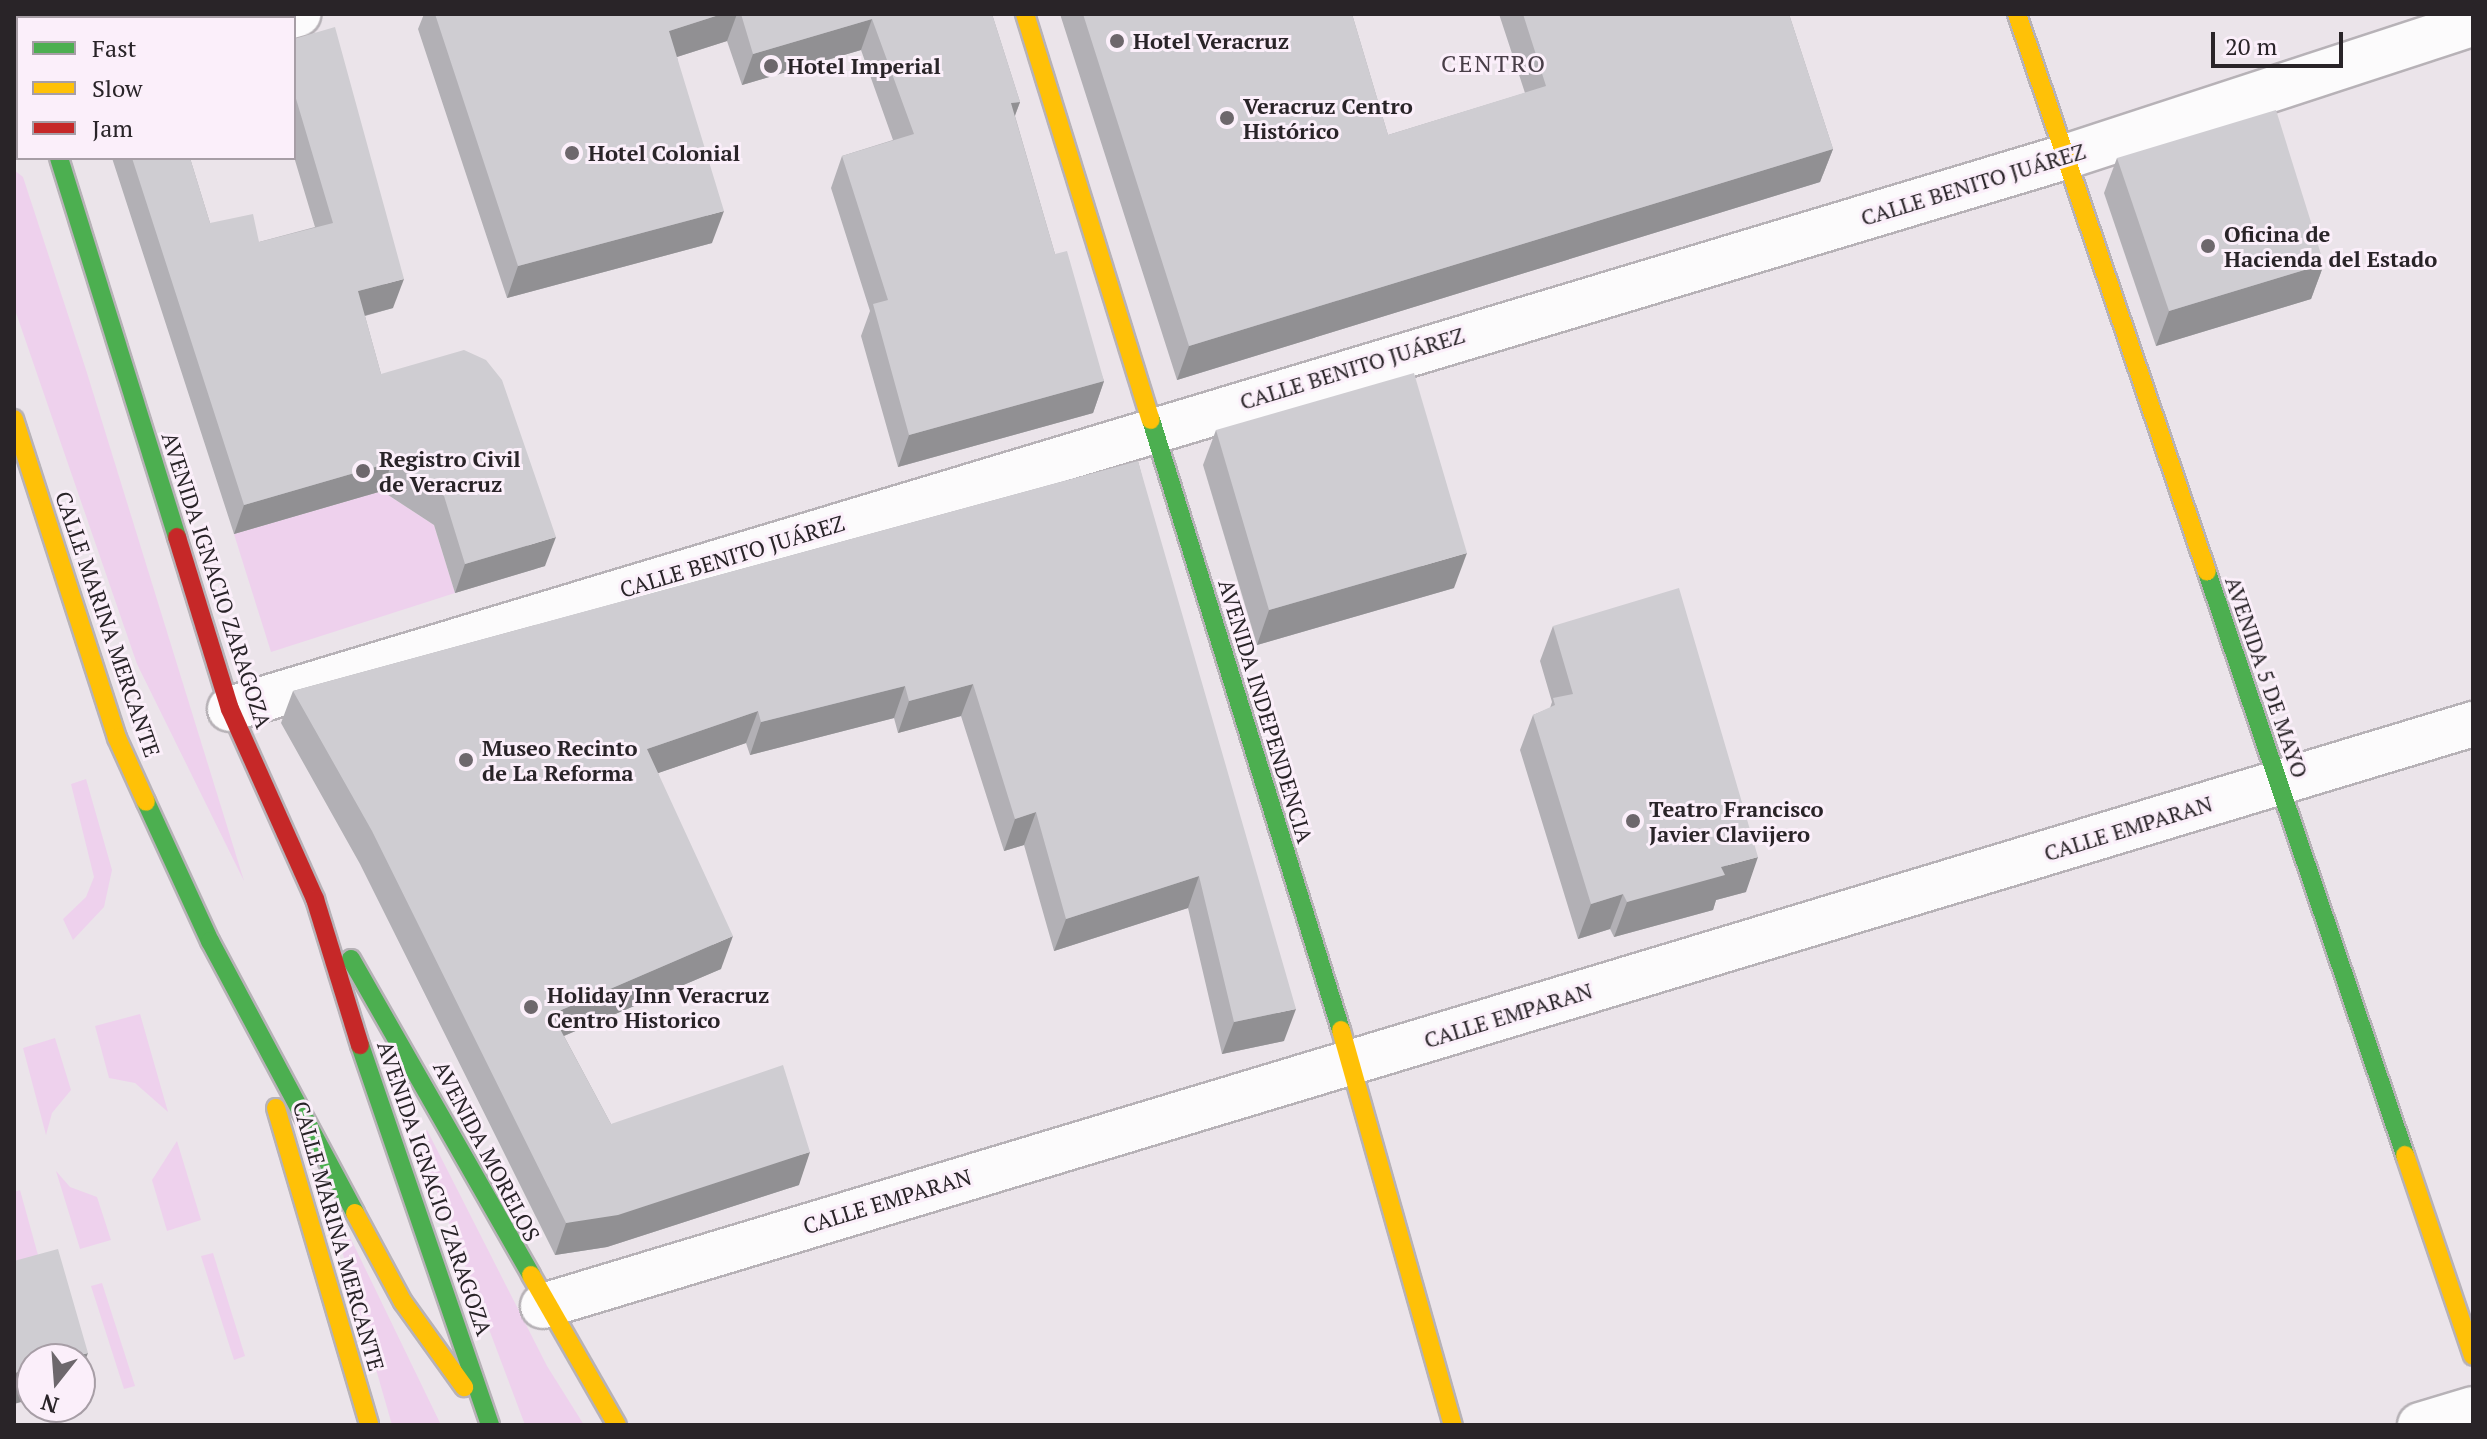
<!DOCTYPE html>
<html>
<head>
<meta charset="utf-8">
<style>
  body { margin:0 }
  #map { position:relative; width:2487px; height:1439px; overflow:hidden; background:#ebe4ea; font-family:"PT Serif",serif }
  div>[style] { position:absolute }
  .green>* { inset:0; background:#eed1ed }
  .roads { filter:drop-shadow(2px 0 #b7b2b7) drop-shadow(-2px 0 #b7b2b7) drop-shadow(0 2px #b7b2b7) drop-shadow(0 -2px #b7b2b7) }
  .street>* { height:44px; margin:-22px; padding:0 22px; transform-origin:22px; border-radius:22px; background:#fcfbfc }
  .fast>* { height:18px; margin:-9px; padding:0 9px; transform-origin:9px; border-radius:9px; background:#4caf50 }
  .slow>* { height:18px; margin:-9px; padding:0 9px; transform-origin:9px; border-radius:9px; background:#ffc107 }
  .jam>* { height:18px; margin:-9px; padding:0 9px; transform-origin:9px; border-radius:9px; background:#c62828 }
  .wall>* { inset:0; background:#b2b0b5 }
  .shaded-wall>* { inset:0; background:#919093 }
  .building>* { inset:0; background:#cfcdd2 }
  .dots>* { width:22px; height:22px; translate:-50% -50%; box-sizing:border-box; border:4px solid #fbeffa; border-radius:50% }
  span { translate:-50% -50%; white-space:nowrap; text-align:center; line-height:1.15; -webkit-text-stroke:6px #fbeffa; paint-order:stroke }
  .poi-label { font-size:22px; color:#292428; font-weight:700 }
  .left { translate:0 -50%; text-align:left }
  .street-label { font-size:22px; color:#292428 }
  .neighbourhood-label { font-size:24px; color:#493f48; letter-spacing:2px }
  .frame { position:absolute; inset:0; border:16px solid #292428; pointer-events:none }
  .legend { position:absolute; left:16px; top:16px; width:280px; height:144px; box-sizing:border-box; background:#fbeffa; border:2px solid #a79ea6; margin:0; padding:10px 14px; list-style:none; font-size:24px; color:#292428 }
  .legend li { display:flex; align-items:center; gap:16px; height:40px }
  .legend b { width:40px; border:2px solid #a79ea6 }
  .north { position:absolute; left:16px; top:1343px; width:80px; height:80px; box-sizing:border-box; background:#fbeffa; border:2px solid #a79ea6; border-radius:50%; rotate:197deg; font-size:22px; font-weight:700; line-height:32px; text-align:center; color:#292428 }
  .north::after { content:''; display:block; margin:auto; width:28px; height:36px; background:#6d676c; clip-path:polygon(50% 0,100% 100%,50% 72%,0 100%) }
  .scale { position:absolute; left:2211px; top:32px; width:132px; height:36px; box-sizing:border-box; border:4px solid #292428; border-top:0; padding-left:10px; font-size:24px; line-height:28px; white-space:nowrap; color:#292428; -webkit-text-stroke:6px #fbeffa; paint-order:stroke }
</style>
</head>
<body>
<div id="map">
  <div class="green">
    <div style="clip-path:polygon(14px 170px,23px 177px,87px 373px,244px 881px,137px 664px,14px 307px)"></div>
    <div style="clip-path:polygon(382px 491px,434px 525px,455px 593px,271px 652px,234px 534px)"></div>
    <div style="clip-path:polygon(86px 779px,112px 870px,104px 907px,73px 940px,63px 919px,86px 897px,94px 877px,71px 784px)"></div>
    <div style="clip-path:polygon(140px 1014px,168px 1112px,135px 1083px,109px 1078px,95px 1026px)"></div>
    <div style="clip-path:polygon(55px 1038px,71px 1090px,52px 1113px,46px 1135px,23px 1048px)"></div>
    <div style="clip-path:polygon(427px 1130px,547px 1366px,584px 1425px,525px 1425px,419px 1143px)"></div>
    <div style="clip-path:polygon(177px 1141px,201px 1220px,167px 1231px,152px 1180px)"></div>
    <div style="clip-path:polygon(56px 1171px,70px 1187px,97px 1197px,111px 1240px,80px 1249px)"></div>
    <div style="clip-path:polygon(20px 1190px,46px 1284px,14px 1293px,14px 1192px)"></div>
    <div style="clip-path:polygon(328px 1202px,333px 1202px,441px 1425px,392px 1425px)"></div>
    <div style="clip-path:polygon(213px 1253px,245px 1356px,234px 1360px,201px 1256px)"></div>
    <div style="clip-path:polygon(102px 1283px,135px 1386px,124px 1389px,91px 1286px)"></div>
  </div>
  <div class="roads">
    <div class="street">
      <div style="left:284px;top:18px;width:15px;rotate:-16deg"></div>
      <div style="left:230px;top:709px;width:1916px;rotate:-16.74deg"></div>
      <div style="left:2065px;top:157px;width:429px;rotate:-18.1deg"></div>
      <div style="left:543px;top:1306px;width:2016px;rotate:-16.78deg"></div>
      <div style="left:2420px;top:1425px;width:55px;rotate:-16.8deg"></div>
    </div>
    <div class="fast">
      <div style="left:59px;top:158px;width:397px;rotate:72.7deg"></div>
      <div style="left:1151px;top:420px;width:639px;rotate:72.7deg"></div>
      <div style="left:2207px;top:572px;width:616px;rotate:71.24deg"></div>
      <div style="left:146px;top:802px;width:153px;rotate:65.3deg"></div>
      <div style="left:210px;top:941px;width:308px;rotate:61.9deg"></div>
      <div style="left:351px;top:959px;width:364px;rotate:60.3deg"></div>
      <div style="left:360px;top:1045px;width:402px;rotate:71.1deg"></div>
    </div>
    <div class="slow">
      <div style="left:15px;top:14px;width:9px;rotate:72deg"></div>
      <div style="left:1025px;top:14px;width:425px;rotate:72.8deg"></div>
      <div style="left:2017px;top:14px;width:589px;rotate:71.2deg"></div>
      <div style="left:14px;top:123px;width:4px;rotate:-14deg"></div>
      <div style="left:14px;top:419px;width:335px;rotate:72.1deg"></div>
      <div style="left:117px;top:738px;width:70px;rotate:65.6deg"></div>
      <div style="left:1341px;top:1030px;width:411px;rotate:74.2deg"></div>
      <div style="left:276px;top:1108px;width:330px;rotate:73.6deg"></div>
      <div style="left:2405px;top:1155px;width:212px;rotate:71.3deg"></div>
      <div style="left:355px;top:1213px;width:101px;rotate:61.7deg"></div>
      <div style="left:403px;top:1302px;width:105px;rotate:54.3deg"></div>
      <div style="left:531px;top:1275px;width:173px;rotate:60.2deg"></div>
    </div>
    <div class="jam">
      <div style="left:177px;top:537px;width:180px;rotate:72.9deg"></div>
      <div style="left:230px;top:709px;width:208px;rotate:65.9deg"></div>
      <div style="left:315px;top:899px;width:153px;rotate:72.9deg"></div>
    </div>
  </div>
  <div class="wall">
    <div style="clip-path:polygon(42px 14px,180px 14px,167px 18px,43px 18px)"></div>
    <div style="clip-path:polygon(424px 14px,992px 14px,1020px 102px,1015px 116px,1055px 254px,1104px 381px,1093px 413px,898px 467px,861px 336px,870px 311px,831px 188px,842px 156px,893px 140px,861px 50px,742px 85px,727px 41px,677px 57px,712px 243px,507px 298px,418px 29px)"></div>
    <div style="clip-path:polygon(1060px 14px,1352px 14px,1388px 135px,1525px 93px,1499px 14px,1789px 14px,1833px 149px,1820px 182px,1177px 380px)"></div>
    <div style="clip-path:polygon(294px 39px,393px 308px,365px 316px,381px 374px,545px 566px,455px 593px,434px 525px,382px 491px,234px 534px,112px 158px,190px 158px,210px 223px,259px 242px,315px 227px,294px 157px)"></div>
    <div style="clip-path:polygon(2117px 158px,2324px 264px,2311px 299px,2156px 346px,2104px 193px)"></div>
    <div style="clip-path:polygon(1216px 430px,1454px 588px,1257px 645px,1203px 465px)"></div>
    <div style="clip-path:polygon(1138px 461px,1284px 1041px,1222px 1054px,1188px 908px,1054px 951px,1024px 845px,1004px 851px,961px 716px,898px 733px,894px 718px,750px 755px,746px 743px,658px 773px,721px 969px,564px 1036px,611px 1124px,799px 1185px,607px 1247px,555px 1255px,360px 864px,281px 723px,293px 691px)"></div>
    <div style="clip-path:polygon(1553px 626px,1746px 892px,1716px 900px,1713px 910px,1614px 937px,1610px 929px,1578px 939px,1520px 750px,1533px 715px,1550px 708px,1552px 702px,1540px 661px)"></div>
  </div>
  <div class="shaded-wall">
    <div style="clip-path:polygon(76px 14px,180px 14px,167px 18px,66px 18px)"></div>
    <div style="clip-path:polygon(722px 14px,737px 14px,727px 41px,658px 63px,669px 31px)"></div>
    <div style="clip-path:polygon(872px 19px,861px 50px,742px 85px,753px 54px)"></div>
    <div style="clip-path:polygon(1020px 102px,1008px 133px,1011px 103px)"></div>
    <div style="clip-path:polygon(1833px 149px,1820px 182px,1177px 380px,1189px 346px)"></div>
    <div style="clip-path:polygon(724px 211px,712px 243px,507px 298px,518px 266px)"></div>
    <div style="clip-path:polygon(2324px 264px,2311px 299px,2156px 346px,2169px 311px)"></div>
    <div style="clip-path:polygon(404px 279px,393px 308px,348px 320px,358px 291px)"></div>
    <div style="clip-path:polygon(1104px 381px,1093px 413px,898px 467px,909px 435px)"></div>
    <div style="clip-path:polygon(392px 462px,382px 491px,234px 534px,244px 505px)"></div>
    <div style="clip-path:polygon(556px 537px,545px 566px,455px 593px,465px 564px)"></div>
    <div style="clip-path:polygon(1467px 553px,1454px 588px,1257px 645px,1269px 610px)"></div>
    <div style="clip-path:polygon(973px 684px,961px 716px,898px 733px,909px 701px)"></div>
    <div style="clip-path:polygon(905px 686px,894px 718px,750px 755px,761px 722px)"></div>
    <div style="clip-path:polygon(758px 711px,746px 743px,635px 781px,647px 749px)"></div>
    <div style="clip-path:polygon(1036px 812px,1024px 845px,1004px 851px,1015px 819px)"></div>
    <div style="clip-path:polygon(1758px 857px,1746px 892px,1716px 900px,1713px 910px,1614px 937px,1627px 902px,1721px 867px)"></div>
    <div style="clip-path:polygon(1199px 876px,1188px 908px,1054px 951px,1066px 919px)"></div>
    <div style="clip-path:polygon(1623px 894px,1610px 929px,1578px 939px,1591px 904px)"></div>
    <div style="clip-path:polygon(733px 936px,721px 969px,540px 1046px,552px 1014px)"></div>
    <div style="clip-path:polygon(1296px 1009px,1284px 1041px,1222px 1054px,1234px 1022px)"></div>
    <div style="clip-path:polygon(810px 1152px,799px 1185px,607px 1247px,555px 1255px,566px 1223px)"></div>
    <div style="clip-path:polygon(88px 1353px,80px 1374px,80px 1359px,64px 1359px)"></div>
    <div style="clip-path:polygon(32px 1368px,32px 1399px,14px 1404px,14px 1373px)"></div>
  </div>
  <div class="building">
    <div style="clip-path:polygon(435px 14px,722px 14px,669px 31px,724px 211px,518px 266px)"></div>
    <div style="clip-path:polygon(741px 14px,992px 14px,1020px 102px,1011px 103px,1055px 254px,1067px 251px,1104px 381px,909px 435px,873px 304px,888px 300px,842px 156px,914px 134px,872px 19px,753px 54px)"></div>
    <div style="clip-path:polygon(1083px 14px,1352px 14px,1388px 135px,1546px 86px,1523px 14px,1789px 14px,1833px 149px,1189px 346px)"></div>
    <div style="clip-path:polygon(335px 27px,404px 279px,358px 291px,381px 374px,464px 350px,486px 360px,502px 380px,556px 537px,465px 564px,444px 496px,392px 462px,244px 505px,132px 158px,190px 158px,210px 223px,253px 214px,259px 242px,333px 223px,294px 92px,294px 39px)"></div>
    <div style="clip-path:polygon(2276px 110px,2324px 264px,2169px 311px,2117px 158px)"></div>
    <div style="clip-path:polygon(1414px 373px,1467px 553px,1269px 610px,1216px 430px)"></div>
    <div style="clip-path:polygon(1138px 461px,1296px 1009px,1234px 1022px,1199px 876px,1066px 919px,1036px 812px,1015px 819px,973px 684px,909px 701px,905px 686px,761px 722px,758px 711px,647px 749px,733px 936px,552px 1014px,611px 1124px,783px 1065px,810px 1152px,618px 1215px,566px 1223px,372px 831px,293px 691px)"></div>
    <div style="clip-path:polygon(1679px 588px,1758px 857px,1721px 867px,1725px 875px,1627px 902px,1623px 894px,1591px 904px,1533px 715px,1555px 705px,1553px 698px,1573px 694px,1553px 626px)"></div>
    <div style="clip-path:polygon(58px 1249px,88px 1353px,64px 1359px,32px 1359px,32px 1368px,14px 1373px,14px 1261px)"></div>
  </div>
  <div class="dots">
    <div style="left:1117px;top:41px;background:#6d676c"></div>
    <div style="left:771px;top:66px;background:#6d676c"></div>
    <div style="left:1227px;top:118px;background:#6d676c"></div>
    <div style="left:572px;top:153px;background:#6d676c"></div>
    <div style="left:2208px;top:246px;background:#6d676c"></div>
    <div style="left:363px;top:471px;background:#6d676c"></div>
    <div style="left:466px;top:760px;background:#6d676c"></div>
    <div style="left:1633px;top:821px;background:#6d676c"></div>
    <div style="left:531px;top:1007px;background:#6d676c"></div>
  </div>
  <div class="poi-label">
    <span class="left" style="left:1133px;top:41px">Hotel Veracruz</span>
    <span class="left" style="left:787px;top:66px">Hotel Imperial</span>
    <span class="left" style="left:1243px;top:118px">Veracruz Centro<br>Histórico</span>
    <span class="left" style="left:588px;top:153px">Hotel Colonial</span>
    <span class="left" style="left:2224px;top:246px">Oficina de<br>Hacienda del Estado</span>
    <span class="left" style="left:379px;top:471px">Registro Civil<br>de Veracruz</span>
    <span class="left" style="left:482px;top:760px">Museo Recinto<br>de La Reforma</span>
    <span class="left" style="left:1649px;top:821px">Teatro Francisco<br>Javier Clavijero</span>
    <span class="left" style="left:547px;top:1007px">Holiday Inn Veracruz<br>Centro Historico</span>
  </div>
  <div class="street-label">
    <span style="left:1973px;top:184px;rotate:-17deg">CALLE BENITO JUÁREZ</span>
    <span style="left:1352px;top:368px;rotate:-17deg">CALLE BENITO JUÁREZ</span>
    <span style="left:732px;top:556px;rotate:-17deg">CALLE BENITO JUÁREZ</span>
    <span style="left:217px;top:580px;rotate:72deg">AVENIDA IGNACIO ZARAGOZA</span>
    <span style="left:108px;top:624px;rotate:71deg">CALLE MARINA MERCANTE</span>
    <span style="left:2267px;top:677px;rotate:71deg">AVENIDA 5 DE MAYO</span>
    <span style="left:1266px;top:711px;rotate:73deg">AVENIDA INDEPENDENCIA</span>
    <span style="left:2128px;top:828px;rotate:-17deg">CALLE EMPARAN</span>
    <span style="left:1508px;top:1015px;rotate:-17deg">CALLE EMPARAN</span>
    <span style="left:487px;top:1151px;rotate:62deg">AVENIDA MORELOS</span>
    <span style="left:435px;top:1188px;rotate:71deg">AVENIDA IGNACIO ZARAGOZA</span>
    <span style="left:887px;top:1201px;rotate:-17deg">CALLE EMPARAN</span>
    <span style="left:339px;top:1236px;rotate:74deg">CALLE MARINA MERCANTE</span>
  </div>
  <div class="neighbourhood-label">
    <span style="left:1494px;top:64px">CENTRO</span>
  </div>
  <div class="frame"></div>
  <ul class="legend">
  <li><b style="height:10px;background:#4caf50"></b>Fast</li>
  <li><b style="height:10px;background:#ffc107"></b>Slow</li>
  <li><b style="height:10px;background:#c62828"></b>Jam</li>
  </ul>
  <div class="north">N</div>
  <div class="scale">20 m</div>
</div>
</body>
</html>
